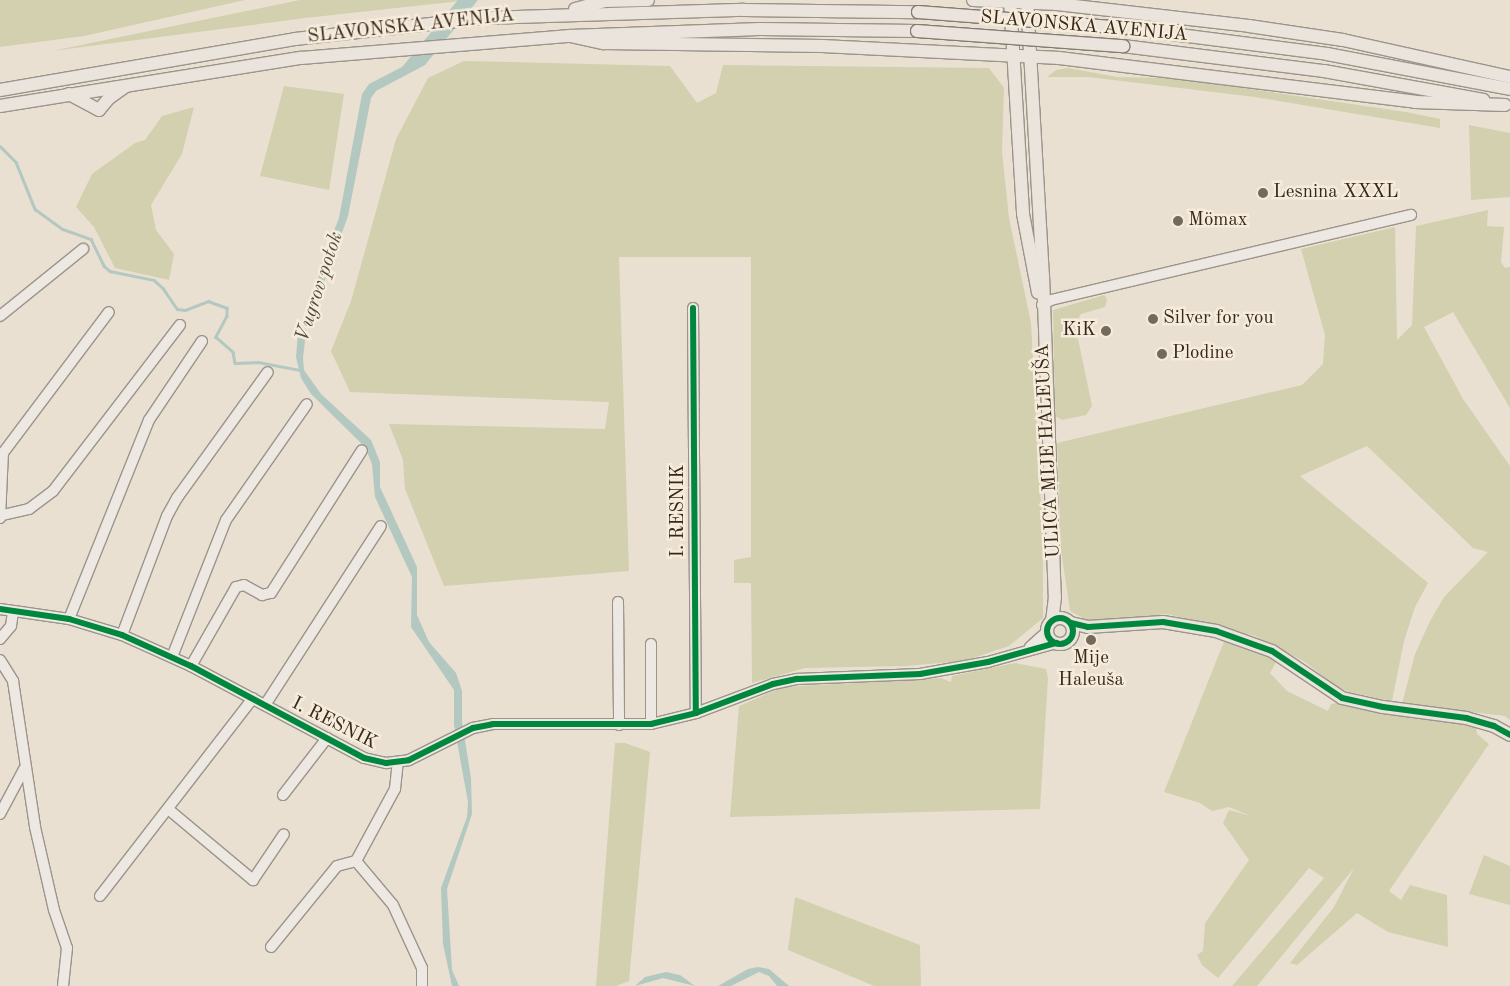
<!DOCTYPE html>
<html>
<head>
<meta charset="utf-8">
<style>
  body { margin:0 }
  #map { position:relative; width:1510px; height:986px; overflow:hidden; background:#e9e0d1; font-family:"Old Standard TT",serif }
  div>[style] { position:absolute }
  .green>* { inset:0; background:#d2d0af }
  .water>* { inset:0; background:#b3c8c0 }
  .stream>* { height:2.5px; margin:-1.25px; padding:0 1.25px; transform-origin:1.25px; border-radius:1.25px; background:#b3c8c0 }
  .roads { filter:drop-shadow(1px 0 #9b948b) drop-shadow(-1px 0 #9b948b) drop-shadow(0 1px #9b948b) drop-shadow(0 -1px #9b948b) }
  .minor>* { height:10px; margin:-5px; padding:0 5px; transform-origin:5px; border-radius:5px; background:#ede8e1 }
  .major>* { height:12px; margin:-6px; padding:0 6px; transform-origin:6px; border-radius:6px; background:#eae4dc }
  .major>.ring { margin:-6px; padding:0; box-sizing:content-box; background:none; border:12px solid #eae4dc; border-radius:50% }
  .bridges { filter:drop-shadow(1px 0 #827b72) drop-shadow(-1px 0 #827b72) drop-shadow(0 1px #827b72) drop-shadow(0 -1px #827b72) }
  .major-bridge>* { height:12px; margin:-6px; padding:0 6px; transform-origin:6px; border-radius:6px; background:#eae4dc }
  .cycleway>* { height:6px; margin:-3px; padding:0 3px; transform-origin:3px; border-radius:3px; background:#00873e }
  .cycleway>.ring { margin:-3px; padding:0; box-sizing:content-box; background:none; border:6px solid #00873e; border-radius:50% }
  .dots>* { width:14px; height:14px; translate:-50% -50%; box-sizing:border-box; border:2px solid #f7ecdb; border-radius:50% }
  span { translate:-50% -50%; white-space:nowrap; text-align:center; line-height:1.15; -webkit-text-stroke:5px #f7ecdb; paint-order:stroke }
  .street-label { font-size:19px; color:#36291c }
  .poi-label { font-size:19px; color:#36291c }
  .left { translate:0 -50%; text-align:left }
  .right { translate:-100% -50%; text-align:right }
  .water-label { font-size:20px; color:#504e43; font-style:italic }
</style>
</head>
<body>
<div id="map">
  <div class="green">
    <div style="clip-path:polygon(0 0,245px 0,84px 36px,0 47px)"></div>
    <div style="clip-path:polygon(300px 0,470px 0,305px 18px,52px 51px)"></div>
    <div style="clip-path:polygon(464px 61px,670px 66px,697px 103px,716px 93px,723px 65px,989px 68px,1004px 88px,1002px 152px,1009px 218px,1031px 323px,1043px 540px,1043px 618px,1009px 646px,964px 661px,906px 666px,805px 668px,752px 683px,751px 583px,734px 583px,734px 560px,751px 557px,751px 257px,619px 257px,629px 571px,444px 586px,405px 489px,403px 460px,389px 424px,605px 429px,609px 402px,350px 392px,331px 351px,351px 301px,396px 139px,428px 78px)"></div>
    <div style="clip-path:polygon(1068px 68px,1117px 77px,1169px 78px,1237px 87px,1406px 112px,1440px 119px,1440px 128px,1255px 97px,1088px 77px,1047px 77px,1056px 70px)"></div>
    <div style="clip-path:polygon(284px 86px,344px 94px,329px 190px,260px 176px)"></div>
    <div style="clip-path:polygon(194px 107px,182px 154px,151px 205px,156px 230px,174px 254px,169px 280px,115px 268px,94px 227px,76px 207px,92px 174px,135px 143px,145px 140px,162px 116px)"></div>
    <div style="clip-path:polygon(1469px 125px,1510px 133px,1510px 197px,1471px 200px)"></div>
    <div style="clip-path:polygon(1488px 210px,1487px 226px,1504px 227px,1501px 262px,1505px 268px,1510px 267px,1510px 408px,1453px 312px,1424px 327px,1463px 399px,1510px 466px,1510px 720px,1505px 716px,1402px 704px,1415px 654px,1429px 623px,1444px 597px,1488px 552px,1473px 548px,1367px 446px,1300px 476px,1428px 583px,1415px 607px,1404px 641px,1392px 701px,1349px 692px,1334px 685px,1305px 662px,1255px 636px,1167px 614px,1090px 622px,1070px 611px,1061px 550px,1057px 443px,1302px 385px,1323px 364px,1325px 335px,1301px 249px,1395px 227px,1397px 340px,1412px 325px,1416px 226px)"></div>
    <div style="clip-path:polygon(1104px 295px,1107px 299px,1105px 307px,1081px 314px,1075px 324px,1092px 406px,1086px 415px,1062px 420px,1055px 416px,1053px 310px)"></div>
    <div style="clip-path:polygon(1225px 639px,1241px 642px,1277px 660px,1270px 673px,1287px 691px,1328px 711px,1331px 704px,1343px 702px,1476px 726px,1477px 734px,1489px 744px,1389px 891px,1401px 900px,1410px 885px,1447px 895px,1448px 947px,1388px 932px,1357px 913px,1297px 965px,1290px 963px,1334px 907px,1354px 868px,1257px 986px,1232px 986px,1324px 878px,1309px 868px,1218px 978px,1202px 965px,1197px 955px,1203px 951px,1205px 923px,1249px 860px,1223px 823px,1229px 810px,1251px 816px,1229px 807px,1212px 811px,1200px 803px,1164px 792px)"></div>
    <div style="clip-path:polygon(1015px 663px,1046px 669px,1048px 678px,1040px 809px,730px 817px,739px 706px,783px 687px,941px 678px,951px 682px,952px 676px)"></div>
    <div style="clip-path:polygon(615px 743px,625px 743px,650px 752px,629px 981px,616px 986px,596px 986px)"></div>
    <div style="clip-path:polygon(1484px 855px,1510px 866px,1510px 905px,1469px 894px)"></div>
    <div style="clip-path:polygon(795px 897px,920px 945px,921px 986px,874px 986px,788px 950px)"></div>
  </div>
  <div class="water">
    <div style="clip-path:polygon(458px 0,478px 0,425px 65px,376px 91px,371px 98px,348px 216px,306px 332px,303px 358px,304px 370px,321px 394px,371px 440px,380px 462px,380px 487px,417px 567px,417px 615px,429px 642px,456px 673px,462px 691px,462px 722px,471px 778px,472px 814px,447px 889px,452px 970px,459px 986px,452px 986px,443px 944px,441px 888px,467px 817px,468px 802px,454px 725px,454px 690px,411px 627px,412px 577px,375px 497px,372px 464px,365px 447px,311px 394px,301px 378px,296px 357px,298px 333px,314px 295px,325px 253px,339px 218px,362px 94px,369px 84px,402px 67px)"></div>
    <div style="clip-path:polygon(758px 967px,769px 969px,789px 986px,777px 986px,769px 976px,759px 972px,731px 986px,718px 986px,748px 969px)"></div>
    <div style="clip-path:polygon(666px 972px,680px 975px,695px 986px,663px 978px,635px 986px,645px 977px)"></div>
  </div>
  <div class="stream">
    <div style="left:0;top:146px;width:23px;rotate:45deg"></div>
    <div style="left:16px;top:162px;width:51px;rotate:68deg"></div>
    <div style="left:35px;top:209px;width:34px;rotate:36deg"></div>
    <div style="left:63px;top:229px;width:30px;rotate:20deg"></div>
    <div style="left:91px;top:239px;width:30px;rotate:64deg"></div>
    <div style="left:104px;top:266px;width:8px;rotate:40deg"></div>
    <div style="left:110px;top:271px;width:45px;rotate:11.6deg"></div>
    <div style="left:154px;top:280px;width:12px;rotate:42deg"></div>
    <div style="left:163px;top:288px;width:25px;rotate:56deg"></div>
    <div style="left:177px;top:309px;width:8px;rotate:7deg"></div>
    <div style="left:185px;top:310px;width:25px;rotate:-21deg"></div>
    <div style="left:208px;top:301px;width:20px;rotate:20deg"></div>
    <div style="left:227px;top:308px;width:8px;rotate:90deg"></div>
    <div style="left:227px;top:316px;width:24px;rotate:118deg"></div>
    <div style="left:216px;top:337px;width:23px;rotate:41deg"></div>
    <div style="left:233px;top:352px;width:11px;rotate:80deg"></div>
    <div style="left:235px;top:363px;width:23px;rotate:-2deg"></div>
    <div style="left:258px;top:362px;width:43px;rotate:10.8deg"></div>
  </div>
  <div class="roads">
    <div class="minor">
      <div style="left:1042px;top:305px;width:10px;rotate:-29deg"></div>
      <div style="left:1051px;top:300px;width:370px;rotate:-13.3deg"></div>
      <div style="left:693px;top:308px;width:405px;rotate:89.6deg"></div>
      <div style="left:0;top:316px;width:107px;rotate:-38.9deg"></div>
      <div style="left:3px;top:515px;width:27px;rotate:-13deg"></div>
      <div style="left:29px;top:509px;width:30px;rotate:-37deg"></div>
      <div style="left:53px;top:491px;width:209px;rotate:-52.6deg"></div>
      <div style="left:0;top:518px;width:65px;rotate:-87.4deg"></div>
      <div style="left:3px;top:453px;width:176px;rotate:-53.1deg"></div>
      <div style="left:618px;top:602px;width:123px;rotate:89.5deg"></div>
      <div style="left:0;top:609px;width:70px;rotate:8.2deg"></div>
      <div style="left:69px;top:619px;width:55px;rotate:16.8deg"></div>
      <div style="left:122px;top:635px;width:76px;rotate:24.2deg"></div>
      <div style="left:191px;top:666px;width:196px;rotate:28deg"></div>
      <div style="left:364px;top:758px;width:23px;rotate:13deg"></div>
      <div style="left:386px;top:763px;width:23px;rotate:-7deg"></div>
      <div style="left:409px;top:760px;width:72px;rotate:-26.6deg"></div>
      <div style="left:473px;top:728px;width:20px;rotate:-11deg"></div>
      <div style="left:493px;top:724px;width:158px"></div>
      <div style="left:651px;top:724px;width:46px;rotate:-13.7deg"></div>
      <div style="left:696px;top:713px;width:82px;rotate:-20.6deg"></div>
      <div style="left:773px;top:684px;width:25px;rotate:-12deg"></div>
      <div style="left:797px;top:679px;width:123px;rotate:-2.3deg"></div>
      <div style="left:920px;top:674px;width:69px;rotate:-10deg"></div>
      <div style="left:988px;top:662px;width:71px;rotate:-15.6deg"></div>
      <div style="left:69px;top:619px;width:214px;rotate:-68.1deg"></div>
      <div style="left:149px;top:420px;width:95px;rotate:-56.1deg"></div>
      <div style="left:122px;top:635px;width:127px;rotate:-69.3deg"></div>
      <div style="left:167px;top:516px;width:21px;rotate:-61deg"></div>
      <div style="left:177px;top:498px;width:155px;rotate:-54.2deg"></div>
      <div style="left:0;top:639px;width:17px;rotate:-50deg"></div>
      <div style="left:11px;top:626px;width:14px;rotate:-82deg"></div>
      <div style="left:651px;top:644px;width:80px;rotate:90deg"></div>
      <div style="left:1030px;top:647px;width:24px;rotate:-42deg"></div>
      <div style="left:172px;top:657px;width:147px;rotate:-68.5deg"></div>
      <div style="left:226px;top:520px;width:141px;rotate:-55.1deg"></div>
      <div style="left:0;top:660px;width:25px;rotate:58deg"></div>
      <div style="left:13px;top:681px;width:148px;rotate:81.4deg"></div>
      <div style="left:35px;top:827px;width:85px;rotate:77.1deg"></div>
      <div style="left:54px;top:910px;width:40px;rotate:71.1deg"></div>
      <div style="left:67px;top:948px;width:38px;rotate:96deg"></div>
      <div style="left:191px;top:666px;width:91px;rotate:-60.3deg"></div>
      <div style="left:236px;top:587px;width:8px;rotate:-14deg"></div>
      <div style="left:244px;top:585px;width:21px;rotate:29deg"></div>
      <div style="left:262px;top:595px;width:9px;rotate:-13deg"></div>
      <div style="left:271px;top:593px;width:169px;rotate:-57.5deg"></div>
      <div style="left:265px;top:705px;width:213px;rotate:-57.1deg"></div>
      <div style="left:283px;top:795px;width:72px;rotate:-52.3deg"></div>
      <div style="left:168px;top:809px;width:111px;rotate:39.9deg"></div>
      <div style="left:253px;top:880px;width:55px;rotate:-56deg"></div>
      <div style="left:0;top:814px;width:51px;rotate:-61.9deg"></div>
      <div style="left:356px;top:861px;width:57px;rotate:49.9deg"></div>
      <div style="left:393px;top:905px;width:69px;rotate:65.3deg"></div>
      <div style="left:422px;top:968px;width:18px;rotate:90deg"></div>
      <div style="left:100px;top:896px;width:250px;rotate:-52.3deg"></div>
      <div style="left:271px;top:947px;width:104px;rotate:-50.8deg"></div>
      <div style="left:337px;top:866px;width:20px;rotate:-15deg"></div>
      <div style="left:356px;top:861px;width:82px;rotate:-61.6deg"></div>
      <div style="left:395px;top:789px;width:27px;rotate:-84deg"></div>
    </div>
    <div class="major">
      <div style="left:973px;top:0;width:84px;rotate:2.7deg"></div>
      <div style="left:1057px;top:4px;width:193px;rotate:6.5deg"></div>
      <div style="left:1249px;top:26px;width:95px;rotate:8.5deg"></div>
      <div style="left:1343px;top:40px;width:171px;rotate:12.5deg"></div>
      <div style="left:1010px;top:0;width:214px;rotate:86.5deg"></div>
      <div style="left:1023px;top:214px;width:80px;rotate:79.2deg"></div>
      <div style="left:1027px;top:0;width:275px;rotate:86.7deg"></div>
      <div style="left:1043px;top:275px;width:322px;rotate:87.9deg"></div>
      <div style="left:1055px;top:597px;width:24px;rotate:97deg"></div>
      <div style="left:575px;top:9px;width:30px;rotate:-15deg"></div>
      <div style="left:604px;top:1px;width:44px;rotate:-1.3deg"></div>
      <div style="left:1125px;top:28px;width:204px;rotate:7.3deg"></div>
      <div style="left:1327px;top:54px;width:186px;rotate:10.8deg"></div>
      <div style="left:570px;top:36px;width:35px;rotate:12deg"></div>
      <div style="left:604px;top:43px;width:219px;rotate:0.8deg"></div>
      <div style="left:823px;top:46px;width:236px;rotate:2.9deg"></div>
      <div style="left:1059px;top:58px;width:359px;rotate:7deg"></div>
      <div style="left:1415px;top:102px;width:90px;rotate:1.9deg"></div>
      <div style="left:1123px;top:46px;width:203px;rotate:7.1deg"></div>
      <div style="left:1324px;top:71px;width:162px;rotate:10.3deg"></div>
      <div style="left:0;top:90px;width:299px;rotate:-9.8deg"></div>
      <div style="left:295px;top:39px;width:191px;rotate:-6.3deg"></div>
      <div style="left:485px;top:18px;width:259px;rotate:-1.8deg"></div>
      <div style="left:744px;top:10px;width:174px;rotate:0.7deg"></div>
      <div style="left:69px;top:94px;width:34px;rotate:28deg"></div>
      <div style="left:99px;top:110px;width:16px;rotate:-50deg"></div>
      <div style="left:109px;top:98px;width:21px;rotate:-35deg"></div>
      <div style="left:0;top:106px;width:305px;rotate:-9.1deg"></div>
      <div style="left:301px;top:58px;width:270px;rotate:-4.7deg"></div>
      <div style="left:570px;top:36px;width:190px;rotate:-2.1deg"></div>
      <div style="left:760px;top:29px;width:157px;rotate:0.7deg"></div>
      <div class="ring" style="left:1047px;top:618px;width:14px;height:14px"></div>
      <div style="left:1071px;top:623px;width:17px;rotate:13deg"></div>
      <div style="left:1088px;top:627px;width:75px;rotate:-3.8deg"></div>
      <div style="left:1163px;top:622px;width:54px;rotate:9.6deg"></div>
      <div style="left:1216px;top:631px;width:59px;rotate:19.7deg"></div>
      <div style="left:1272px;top:651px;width:84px;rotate:33.9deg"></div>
      <div style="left:1342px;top:698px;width:42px;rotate:12.4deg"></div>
      <div style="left:1383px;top:707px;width:84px;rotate:7.5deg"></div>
      <div style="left:1466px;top:718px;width:29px;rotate:16deg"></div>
      <div style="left:1494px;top:726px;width:18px;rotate:29deg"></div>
    </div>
  </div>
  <div class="bridges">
    <div class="major-bridge">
      <div style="left:918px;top:12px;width:208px;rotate:4.4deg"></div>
      <div style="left:917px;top:31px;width:207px;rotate:4.2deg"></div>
    </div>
  </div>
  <div class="cycleway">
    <div style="left:693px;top:308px;width:405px;rotate:89.6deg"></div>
    <div style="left:0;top:609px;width:70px;rotate:8.2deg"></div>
    <div style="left:69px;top:619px;width:55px;rotate:16.8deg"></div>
    <div style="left:122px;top:635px;width:76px;rotate:24.2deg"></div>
    <div style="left:191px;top:666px;width:196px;rotate:28deg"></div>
    <div style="left:364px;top:758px;width:23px;rotate:13deg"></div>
    <div style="left:386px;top:763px;width:23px;rotate:-7deg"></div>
    <div style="left:409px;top:760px;width:72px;rotate:-26.6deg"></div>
    <div style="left:473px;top:728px;width:20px;rotate:-11deg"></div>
    <div style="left:493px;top:724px;width:158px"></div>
    <div style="left:651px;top:724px;width:46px;rotate:-13.7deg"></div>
    <div style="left:696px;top:713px;width:82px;rotate:-20.6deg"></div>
    <div style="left:773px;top:684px;width:25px;rotate:-12deg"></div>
    <div style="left:797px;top:679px;width:123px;rotate:-2.3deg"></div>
    <div style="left:920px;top:674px;width:69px;rotate:-10deg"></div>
    <div style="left:988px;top:662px;width:71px;rotate:-15.6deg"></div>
    <div class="ring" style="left:1047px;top:618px;width:20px;height:20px"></div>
    <div style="left:1071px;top:623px;width:17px;rotate:13deg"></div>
    <div style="left:1088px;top:627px;width:75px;rotate:-3.8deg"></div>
    <div style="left:1163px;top:622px;width:54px;rotate:9.6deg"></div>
    <div style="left:1216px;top:631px;width:59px;rotate:19.7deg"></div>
    <div style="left:1272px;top:651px;width:84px;rotate:33.9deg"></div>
    <div style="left:1342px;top:698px;width:42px;rotate:12.4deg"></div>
    <div style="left:1383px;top:707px;width:84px;rotate:7.5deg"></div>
    <div style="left:1466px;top:718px;width:29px;rotate:16deg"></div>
    <div style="left:1494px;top:726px;width:18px;rotate:29deg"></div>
  </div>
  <div class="dots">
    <div style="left:1263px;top:193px;background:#75695b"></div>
    <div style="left:1178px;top:221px;background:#75695b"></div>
    <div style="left:1153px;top:319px;background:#75695b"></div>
    <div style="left:1106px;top:331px;background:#75695b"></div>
    <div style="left:1162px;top:354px;background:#75695b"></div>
    <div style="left:1091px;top:640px;background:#75695b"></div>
  </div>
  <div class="street-label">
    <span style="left:411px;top:27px;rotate:-6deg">SLAVONSKA AVENIJA</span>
    <span style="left:1084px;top:27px;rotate:5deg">SLAVONSKA AVENIJA</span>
    <span style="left:1049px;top:451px;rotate:-93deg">ULICA MIJE HALEUŠA</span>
    <span style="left:679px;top:511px;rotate:-90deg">I. RESNIK</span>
    <span style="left:334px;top:724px;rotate:27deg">I. RESNIK</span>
  </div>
  <div class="poi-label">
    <span class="left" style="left:1273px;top:193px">Lesnina XXXL</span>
    <span class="left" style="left:1188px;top:221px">Mömax</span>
    <span class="left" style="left:1163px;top:319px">Silver for you</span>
    <span class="right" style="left:1096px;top:331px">KiK</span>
    <span class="left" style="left:1172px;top:354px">Plodine</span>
    <span style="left:1091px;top:670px">Mije<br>Haleuša</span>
  </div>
  <div class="water-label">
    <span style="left:320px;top:287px;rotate:-72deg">Vugrov potok</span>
  </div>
</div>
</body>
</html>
